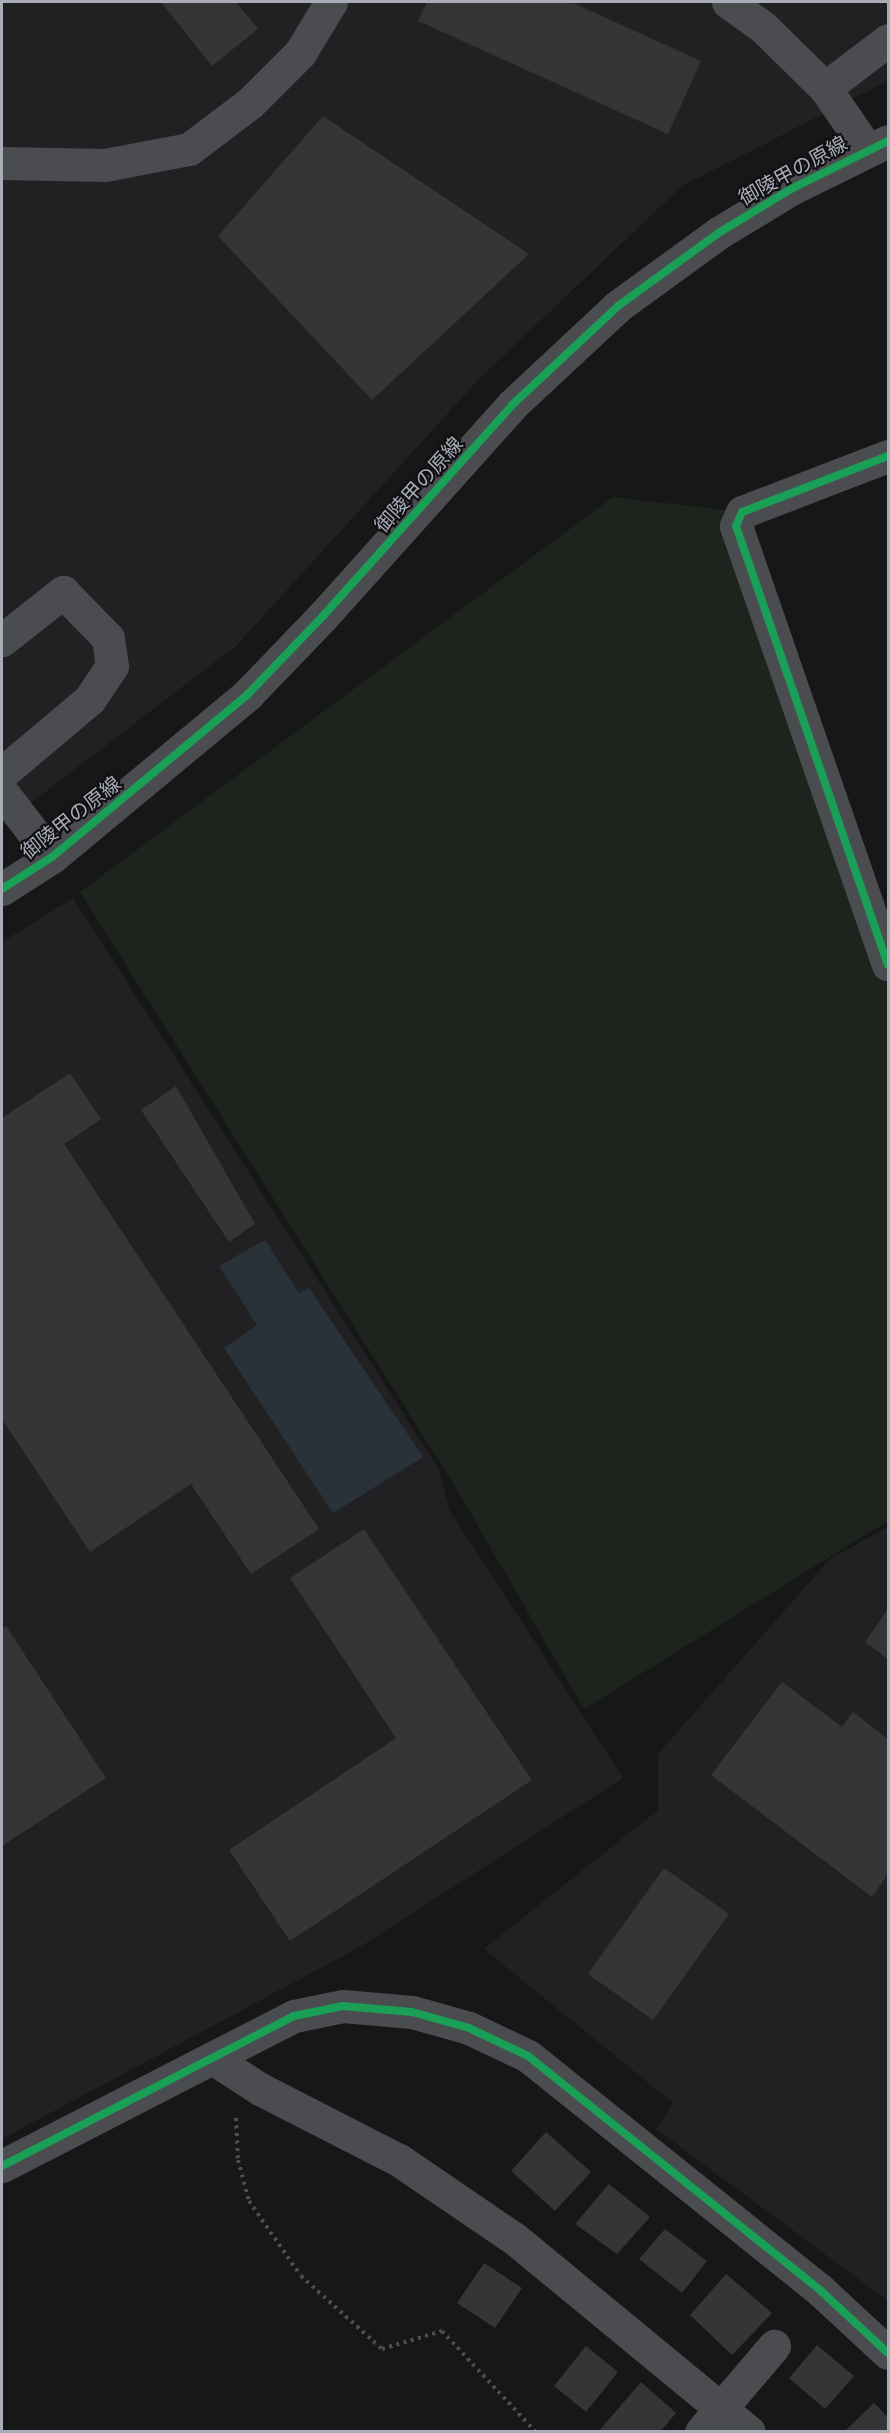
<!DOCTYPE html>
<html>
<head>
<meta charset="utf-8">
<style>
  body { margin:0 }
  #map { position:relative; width:890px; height:2433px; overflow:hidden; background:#171717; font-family:Raleway,"Noto Sans JP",sans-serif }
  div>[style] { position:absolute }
  .built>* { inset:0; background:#212123 }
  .green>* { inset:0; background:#1d241e }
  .water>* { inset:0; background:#2a3239 }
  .building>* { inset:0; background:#353536 }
  .path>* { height:4px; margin-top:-2px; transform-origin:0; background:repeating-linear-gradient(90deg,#4d4e52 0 3px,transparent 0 7.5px) }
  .minor>* { height:33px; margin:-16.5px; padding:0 16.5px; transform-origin:16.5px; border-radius:16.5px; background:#4b4c50 }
  .cycleway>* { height:8px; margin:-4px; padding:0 4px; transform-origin:4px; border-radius:4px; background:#1a9f57 }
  span { translate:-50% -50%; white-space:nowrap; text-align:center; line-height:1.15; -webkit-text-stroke:4.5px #111113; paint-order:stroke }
  .street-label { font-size:20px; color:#a8adb8 }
  .frame { position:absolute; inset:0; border:3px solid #a8adb8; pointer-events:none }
</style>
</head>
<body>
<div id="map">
  <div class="built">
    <div style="clip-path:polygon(2px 2px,888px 2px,888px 81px,682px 186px,480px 378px,236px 646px,2px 825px)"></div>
    <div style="clip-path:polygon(73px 898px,439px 1469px,450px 1511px,623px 1778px,360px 1947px,2px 2139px,2px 942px)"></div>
    <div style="clip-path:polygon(888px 1527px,888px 2301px,656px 2129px,673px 2103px,484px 1949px,658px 1810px,658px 1754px,830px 1559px)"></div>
  </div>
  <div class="green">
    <div style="clip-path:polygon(613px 497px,742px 512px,888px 946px,888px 1521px,584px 1709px,459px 1493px,80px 892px)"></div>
  </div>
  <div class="water">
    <div style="clip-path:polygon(265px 1240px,299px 1293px,309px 1288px,423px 1457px,333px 1513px,224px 1348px,257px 1325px,219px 1266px)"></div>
  </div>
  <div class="building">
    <div style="clip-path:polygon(161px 2px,236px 2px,258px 29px,212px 66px)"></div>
    <div style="clip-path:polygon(427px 2px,571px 2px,701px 61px,668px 134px,418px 21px)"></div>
    <div style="clip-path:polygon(323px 116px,529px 254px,372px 400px,218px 236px)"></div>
    <div style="clip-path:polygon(70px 1073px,101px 1119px,64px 1144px,319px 1529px,251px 1574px,191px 1484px,90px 1552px,2px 1419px,2px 1118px)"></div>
    <div style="clip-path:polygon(176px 1086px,255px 1224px,229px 1242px,141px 1110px)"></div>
    <div style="clip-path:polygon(364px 1529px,532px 1780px,290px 1941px,229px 1850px,396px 1738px,290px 1578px)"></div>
    <div style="clip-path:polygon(888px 1609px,888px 1659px,865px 1642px)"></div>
    <div style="clip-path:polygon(6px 1626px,106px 1778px,2px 1846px,2px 1629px)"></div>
    <div style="clip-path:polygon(782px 1682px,842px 1727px,853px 1712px,888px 1739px,888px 1874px,872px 1897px,711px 1775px)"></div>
    <div style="clip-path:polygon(664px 1868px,729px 1914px,653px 2020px,588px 1974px)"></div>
    <div style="clip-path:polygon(546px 2132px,591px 2172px,555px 2211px,511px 2171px)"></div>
    <div style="clip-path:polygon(609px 2184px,650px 2217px,617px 2254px,575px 2224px)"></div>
    <div style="clip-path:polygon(665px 2229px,707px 2261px,682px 2293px,639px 2259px)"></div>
    <div style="clip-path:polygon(484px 2263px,522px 2288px,495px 2328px,457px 2303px)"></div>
    <div style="clip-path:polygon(726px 2274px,772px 2313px,732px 2355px,690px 2315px)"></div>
    <div style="clip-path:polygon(817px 2345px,854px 2376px,825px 2409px,789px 2378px)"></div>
    <div style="clip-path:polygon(586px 2346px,618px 2372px,586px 2412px,554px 2386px)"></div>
    <div style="clip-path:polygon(641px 2382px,676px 2413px,660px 2432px,598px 2432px)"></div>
    <div style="clip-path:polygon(874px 2403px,888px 2417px,888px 2432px,844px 2432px)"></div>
  </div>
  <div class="path">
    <div style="left:236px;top:2118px;width:42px;rotate:87.3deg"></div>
    <div style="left:238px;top:2160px;width:42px;rotate:75deg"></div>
    <div style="left:249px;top:2201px;width:91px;rotate:55.3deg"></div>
    <div style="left:301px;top:2276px;width:109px;rotate:42deg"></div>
    <div style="left:382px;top:2349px;width:63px;rotate:-16.7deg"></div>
    <div style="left:442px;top:2331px;width:138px;rotate:47.1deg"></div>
  </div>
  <div class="minor">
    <div style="left:728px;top:2px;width:43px;rotate:35.5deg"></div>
    <div style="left:763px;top:27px;width:87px;rotate:44.5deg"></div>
    <div style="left:825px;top:88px;width:74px;rotate:55.5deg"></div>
    <div style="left:825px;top:88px;width:79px;rotate:-37.3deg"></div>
    <div style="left:2px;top:163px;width:103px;rotate:1.1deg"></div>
    <div style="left:105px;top:165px;width:86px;rotate:-10.8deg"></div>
    <div style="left:189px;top:149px;width:76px;rotate:-37deg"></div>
    <div style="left:250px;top:103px;width:71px;rotate:-45deg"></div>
    <div style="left:300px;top:53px;width:60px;rotate:-58.7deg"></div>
    <div style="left:888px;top:456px;width:156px;rotate:159deg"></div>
    <div style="left:742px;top:512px;width:15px;rotate:113deg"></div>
    <div style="left:736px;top:526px;width:464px;rotate:70.9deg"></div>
    <div style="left:2px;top:640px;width:78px;rotate:-38.2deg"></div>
    <div style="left:63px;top:592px;width:64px;rotate:45.6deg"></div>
    <div style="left:108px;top:638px;width:28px;rotate:82deg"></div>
    <div style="left:112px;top:666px;width:40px;rotate:124deg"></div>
    <div style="left:90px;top:699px;width:115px;rotate:139.9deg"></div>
    <div style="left:2px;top:792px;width:82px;rotate:52.4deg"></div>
    <div style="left:2px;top:889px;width:59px;rotate:-32.6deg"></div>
    <div style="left:52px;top:857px;width:254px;rotate:-39.7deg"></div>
    <div style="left:247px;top:695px;width:110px;rotate:-46.1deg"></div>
    <div style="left:323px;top:616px;width:283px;rotate:-48.1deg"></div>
    <div style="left:512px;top:405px;width:145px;rotate:-43deg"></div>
    <div style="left:618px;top:306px;width:126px;rotate:-36deg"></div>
    <div style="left:720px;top:232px;width:83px;rotate:-31.2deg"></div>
    <div style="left:791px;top:189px;width:108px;rotate:-26.3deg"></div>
    <div style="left:212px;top:2058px;width:57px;rotate:32.9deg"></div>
    <div style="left:260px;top:2089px;width:156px;rotate:27.1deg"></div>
    <div style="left:399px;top:2160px;width:140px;rotate:34.3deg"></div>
    <div style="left:515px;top:2239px;width:303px;rotate:39.5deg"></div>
    <div style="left:2px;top:2166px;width:328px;rotate:-27.2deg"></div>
    <div style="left:294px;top:2016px;width:50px;rotate:-11.5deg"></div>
    <div style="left:343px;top:2006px;width:69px;rotate:5deg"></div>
    <div style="left:412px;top:2012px;width:59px;rotate:15.7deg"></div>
    <div style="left:469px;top:2028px;width:65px;rotate:25.4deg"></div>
    <div style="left:528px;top:2056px;width:376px;rotate:38.7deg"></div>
    <div style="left:821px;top:2291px;width:91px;rotate:42.8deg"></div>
    <div style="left:701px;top:2432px;width:113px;rotate:-49.7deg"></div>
  </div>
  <div class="cycleway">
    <div style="left:888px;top:456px;width:156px;rotate:159deg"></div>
    <div style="left:742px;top:512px;width:15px;rotate:113deg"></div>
    <div style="left:736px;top:526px;width:464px;rotate:70.9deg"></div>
    <div style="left:2px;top:889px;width:59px;rotate:-32.6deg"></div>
    <div style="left:52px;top:857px;width:254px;rotate:-39.7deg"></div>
    <div style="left:247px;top:695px;width:110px;rotate:-46.1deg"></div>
    <div style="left:323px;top:616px;width:283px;rotate:-48.1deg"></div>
    <div style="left:512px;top:405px;width:145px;rotate:-43deg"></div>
    <div style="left:618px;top:306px;width:126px;rotate:-36deg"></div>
    <div style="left:720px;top:232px;width:83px;rotate:-31.2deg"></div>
    <div style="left:791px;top:189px;width:108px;rotate:-26.3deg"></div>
    <div style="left:2px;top:2166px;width:328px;rotate:-27.2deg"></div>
    <div style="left:294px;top:2016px;width:50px;rotate:-11.5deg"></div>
    <div style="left:343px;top:2006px;width:69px;rotate:5deg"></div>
    <div style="left:412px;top:2012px;width:59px;rotate:15.7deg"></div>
    <div style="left:469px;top:2028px;width:65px;rotate:25.4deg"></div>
    <div style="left:528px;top:2056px;width:376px;rotate:38.7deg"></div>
    <div style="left:821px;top:2291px;width:91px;rotate:42.8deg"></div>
  </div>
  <div class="street-label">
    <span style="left:793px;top:171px;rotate:-29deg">御陵甲の原線</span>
    <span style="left:419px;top:485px;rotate:-48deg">御陵甲の原線</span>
    <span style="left:71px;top:818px;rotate:-38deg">御陵甲の原線</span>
  </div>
  <div class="frame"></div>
</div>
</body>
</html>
